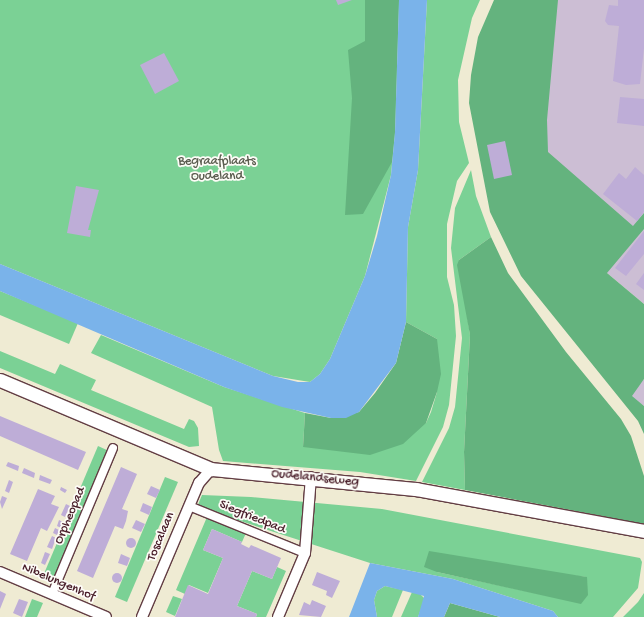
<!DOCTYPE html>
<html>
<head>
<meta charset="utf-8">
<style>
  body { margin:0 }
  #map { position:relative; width:644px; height:617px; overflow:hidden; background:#efebd3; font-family:"Gochi Hand",sans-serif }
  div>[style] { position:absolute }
  .industrial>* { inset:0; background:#ccbed4 }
  .green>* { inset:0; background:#7bd195 }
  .forest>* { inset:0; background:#64b37e }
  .water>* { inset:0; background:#7ab3ea }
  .building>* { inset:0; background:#beadd7 }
  .round { border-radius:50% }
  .roads { filter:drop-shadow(1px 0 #633e44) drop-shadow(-1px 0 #633e44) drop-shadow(0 1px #633e44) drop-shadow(0 -1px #633e44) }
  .pedestrian>* { height:8px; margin:-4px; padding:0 4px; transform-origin:4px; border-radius:4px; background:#fff }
  .minor>* { height:10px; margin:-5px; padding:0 5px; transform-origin:5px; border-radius:5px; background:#fff }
  .tertiary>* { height:13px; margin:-6.5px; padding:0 6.5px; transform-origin:6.5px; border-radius:6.5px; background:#fff }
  span { translate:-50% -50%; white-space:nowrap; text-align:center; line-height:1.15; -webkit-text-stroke:3.5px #fdfcf7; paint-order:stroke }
  .park-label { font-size:13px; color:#5b5d50 }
  .street-label { font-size:13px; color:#4a1f2b }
</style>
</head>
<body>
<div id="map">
  <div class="industrial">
    <div style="clip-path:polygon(556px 0,644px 0,644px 304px,607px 273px,545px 157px,545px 85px)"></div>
    <div style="clip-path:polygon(644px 379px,644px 406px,632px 397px,632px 393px)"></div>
  </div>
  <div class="green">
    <div style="clip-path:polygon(0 0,399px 0,395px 132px,391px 175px,365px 276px,330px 359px,320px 374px,310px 382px,273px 376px,0 264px)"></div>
    <div style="clip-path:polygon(427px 0,480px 0,472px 18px,458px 80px,459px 122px,469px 163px,457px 181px,447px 224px,447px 277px,454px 305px,456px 336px,449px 405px,443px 427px,416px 481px,360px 472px,223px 461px,219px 450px,212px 407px,91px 353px,101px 335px,224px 387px,305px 413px,303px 447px,426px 423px,431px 412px,437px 392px,437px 339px,406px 322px,408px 227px,418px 170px)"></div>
    <div style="clip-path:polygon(471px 170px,476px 196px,491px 237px,459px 260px,470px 335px,464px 452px,465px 490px,422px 482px,449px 428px,455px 407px,462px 338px,451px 248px,455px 208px)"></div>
    <div style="clip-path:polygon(0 291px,78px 323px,69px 344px,0 315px)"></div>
    <div style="clip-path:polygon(0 351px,55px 374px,60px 364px,96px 380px,91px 390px,184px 429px,189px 419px,194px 421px,198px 428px,199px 446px,189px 447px,0 368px)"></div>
    <div style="clip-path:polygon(98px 446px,109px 451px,54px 581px,43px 576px)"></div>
    <div style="clip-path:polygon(165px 477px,178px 482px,127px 602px,115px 597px)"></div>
    <div style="clip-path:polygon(evenodd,202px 495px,251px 497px,382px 509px,640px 558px,642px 562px,638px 588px,613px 617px,558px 617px,553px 611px,453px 579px,370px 563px,197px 507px,202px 495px,437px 572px,569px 575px,586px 577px,581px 603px,437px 572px)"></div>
    <div style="clip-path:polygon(207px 517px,246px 533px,242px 542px,212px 529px,203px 550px,223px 558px,208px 593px,189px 585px,185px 594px,176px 590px)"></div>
    <div style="clip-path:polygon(277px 567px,286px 571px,266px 617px,256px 617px,257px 614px,237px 606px,252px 571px,272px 579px)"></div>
    <div style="clip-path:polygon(385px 586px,403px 590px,392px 617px,377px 617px,374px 600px,377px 591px)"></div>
    <div style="clip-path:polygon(412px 592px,420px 594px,425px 599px,418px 617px,401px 617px)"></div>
    <div style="clip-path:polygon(644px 593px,644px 617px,623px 617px,638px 602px)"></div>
    <div style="clip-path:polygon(173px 596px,182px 599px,175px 616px,166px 612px)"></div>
    <div style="clip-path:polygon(32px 599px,43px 603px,37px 617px,25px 617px)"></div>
  </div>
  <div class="forest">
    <div style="clip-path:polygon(365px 0,399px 0,395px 132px,392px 162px,363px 214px,345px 215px,352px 98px,348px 50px,365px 41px)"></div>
    <div style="clip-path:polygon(494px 0,558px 0,547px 120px,548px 152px,633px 226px,644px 213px,644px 229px,607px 273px,644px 304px,644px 379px,632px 396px,644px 406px,644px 434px,638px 421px,521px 276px,490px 212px,469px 103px,471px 75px,478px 37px)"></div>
    <div style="clip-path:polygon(491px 237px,508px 273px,566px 352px,621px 419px,631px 436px,644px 476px,644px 524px,465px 490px,464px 452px,470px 335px,457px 265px,459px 260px)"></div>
    <div style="clip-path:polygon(406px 322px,437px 339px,441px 374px,437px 392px,426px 423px,403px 444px,370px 455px,303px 447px,305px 413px,331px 418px,359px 412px,375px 393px,396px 363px)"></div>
    <div style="clip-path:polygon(429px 551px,587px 577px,588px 595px,581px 604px,437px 572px,424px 567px)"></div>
    <div style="clip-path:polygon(450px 603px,500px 617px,444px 617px)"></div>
  </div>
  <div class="water">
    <div style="clip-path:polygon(399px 0,427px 0,418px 170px,408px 227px,406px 322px,396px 363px,359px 412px,346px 418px,331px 418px,282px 407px,224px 387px,0 291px,0 264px,273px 376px,298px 382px,310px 382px,320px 374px,330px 359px,365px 276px,377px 236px,391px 175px,395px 132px)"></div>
    <div style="clip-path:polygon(370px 563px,453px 579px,553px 611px,558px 617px,500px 617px,450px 603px,444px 617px,418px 617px,424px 596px,385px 586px,377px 591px,374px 600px,377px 617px,349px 617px)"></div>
  </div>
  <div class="building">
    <div style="clip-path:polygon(336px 0,352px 0,338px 5px)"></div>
    <div style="clip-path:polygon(618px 0,644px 0,644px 48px,640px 84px,626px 85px,613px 81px,619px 26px,608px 25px,605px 21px,609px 5px,618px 6px)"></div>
    <div style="clip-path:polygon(164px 53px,179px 81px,155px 94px,140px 65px)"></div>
    <div style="clip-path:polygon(620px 97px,644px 99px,644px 126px,617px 123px)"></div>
    <div style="clip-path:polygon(505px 141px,512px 175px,494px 179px,487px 145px)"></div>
    <div style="clip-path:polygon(635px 167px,644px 175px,644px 212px,637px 221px,603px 194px,619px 173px,626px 179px)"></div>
    <div style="clip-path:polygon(76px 186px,99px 190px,88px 230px,91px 230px,90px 237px,67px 233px)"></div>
    <div style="clip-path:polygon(644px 231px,644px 254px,626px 276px,615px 268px)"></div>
    <div style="clip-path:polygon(644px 273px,644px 290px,636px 284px)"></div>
    <div style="clip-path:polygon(0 416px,86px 452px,78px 470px,0 436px)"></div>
    <div style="clip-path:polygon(8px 462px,19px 466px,18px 471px,6px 466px)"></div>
    <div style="clip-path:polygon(121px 467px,137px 474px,122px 509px,128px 511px,126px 521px,123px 529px,115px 526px,93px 578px,77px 571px)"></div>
    <div style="clip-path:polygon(24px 468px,35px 473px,34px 478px,22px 473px)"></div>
    <div style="clip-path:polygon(40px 475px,52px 480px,50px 484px,39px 480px)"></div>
    <div style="clip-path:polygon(9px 480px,13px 482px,9px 493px,5px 491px)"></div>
    <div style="clip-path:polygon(151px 486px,160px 490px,156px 498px,147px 494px)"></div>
    <div style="clip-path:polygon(61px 487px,67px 490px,65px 493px,60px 490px)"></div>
    <div style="clip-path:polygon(38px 489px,55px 496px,51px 504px,59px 507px,47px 531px,41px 528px,27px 561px,10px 554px)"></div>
    <div style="clip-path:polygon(2px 496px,7px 498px,2px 509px,0 502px)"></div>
    <div style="clip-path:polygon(143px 503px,152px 507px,149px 515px,140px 511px)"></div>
    <div style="clip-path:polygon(66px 504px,70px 506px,65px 517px,61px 515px)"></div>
    <div style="clip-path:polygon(59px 520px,63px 522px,61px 528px,57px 526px)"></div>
    <div style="clip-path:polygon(136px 520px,145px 524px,141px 532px,132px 528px)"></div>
    <div style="clip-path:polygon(55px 528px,59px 530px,57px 535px,53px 533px)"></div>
    <div style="clip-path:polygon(212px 529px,242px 542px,241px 544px,249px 548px,251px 545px,281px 558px,272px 579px,252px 571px,237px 606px,257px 614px,256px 617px,175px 617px,188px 585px,208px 594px,223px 558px,203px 550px)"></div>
    <div style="clip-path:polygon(52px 536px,56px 538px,52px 549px,47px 547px)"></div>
    <div class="round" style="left:126px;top:538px;width:10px;height:10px"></div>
    <div style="clip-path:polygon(45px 552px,50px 554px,45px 565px,41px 563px)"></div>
    <div style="clip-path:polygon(121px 554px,130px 558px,127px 566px,118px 563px)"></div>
    <div style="clip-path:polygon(317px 572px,340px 581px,332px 598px,326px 595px,327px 591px,312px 585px)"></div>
    <div class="round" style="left:112px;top:573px;width:10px;height:10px"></div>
    <div style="clip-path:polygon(0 591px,6px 594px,0 609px)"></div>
    <div style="clip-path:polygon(19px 599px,28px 602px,22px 617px,13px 613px)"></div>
    <div style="clip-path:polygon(312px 600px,326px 606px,321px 617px,299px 615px,304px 602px,310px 605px)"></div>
  </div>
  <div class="roads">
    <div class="pedestrian">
      <div style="left:189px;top:506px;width:125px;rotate:22.1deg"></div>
      <div style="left:52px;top:594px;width:158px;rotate:-67.3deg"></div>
    </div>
    <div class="minor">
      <div style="left:0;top:572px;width:115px;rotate:23deg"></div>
      <div style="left:142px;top:617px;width:146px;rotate:-67deg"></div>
      <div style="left:199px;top:483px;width:18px;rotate:-49deg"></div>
      <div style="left:278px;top:617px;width:69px;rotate:-67.1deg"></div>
      <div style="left:305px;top:553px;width:76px;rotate:-85.5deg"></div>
    </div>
    <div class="tertiary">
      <div style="left:0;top:380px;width:229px;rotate:22.9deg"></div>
      <div style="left:211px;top:469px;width:206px;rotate:5.6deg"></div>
      <div style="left:416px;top:489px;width:232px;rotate:10.4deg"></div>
    </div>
  </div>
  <div class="park-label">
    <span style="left:217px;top:170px">Begraafplaats<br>Oudeland</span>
  </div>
  <div class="street-label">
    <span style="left:315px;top:479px;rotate:6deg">Oudelandseweg</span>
    <span style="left:71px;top:516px;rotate:-67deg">Orpheopad</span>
    <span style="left:252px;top:518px;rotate:22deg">Siegfriedpad</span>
    <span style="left:162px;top:537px;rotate:-67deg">Toscalaan</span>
    <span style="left:58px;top:583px;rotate:23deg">Nibelungenhof</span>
  </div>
</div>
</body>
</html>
